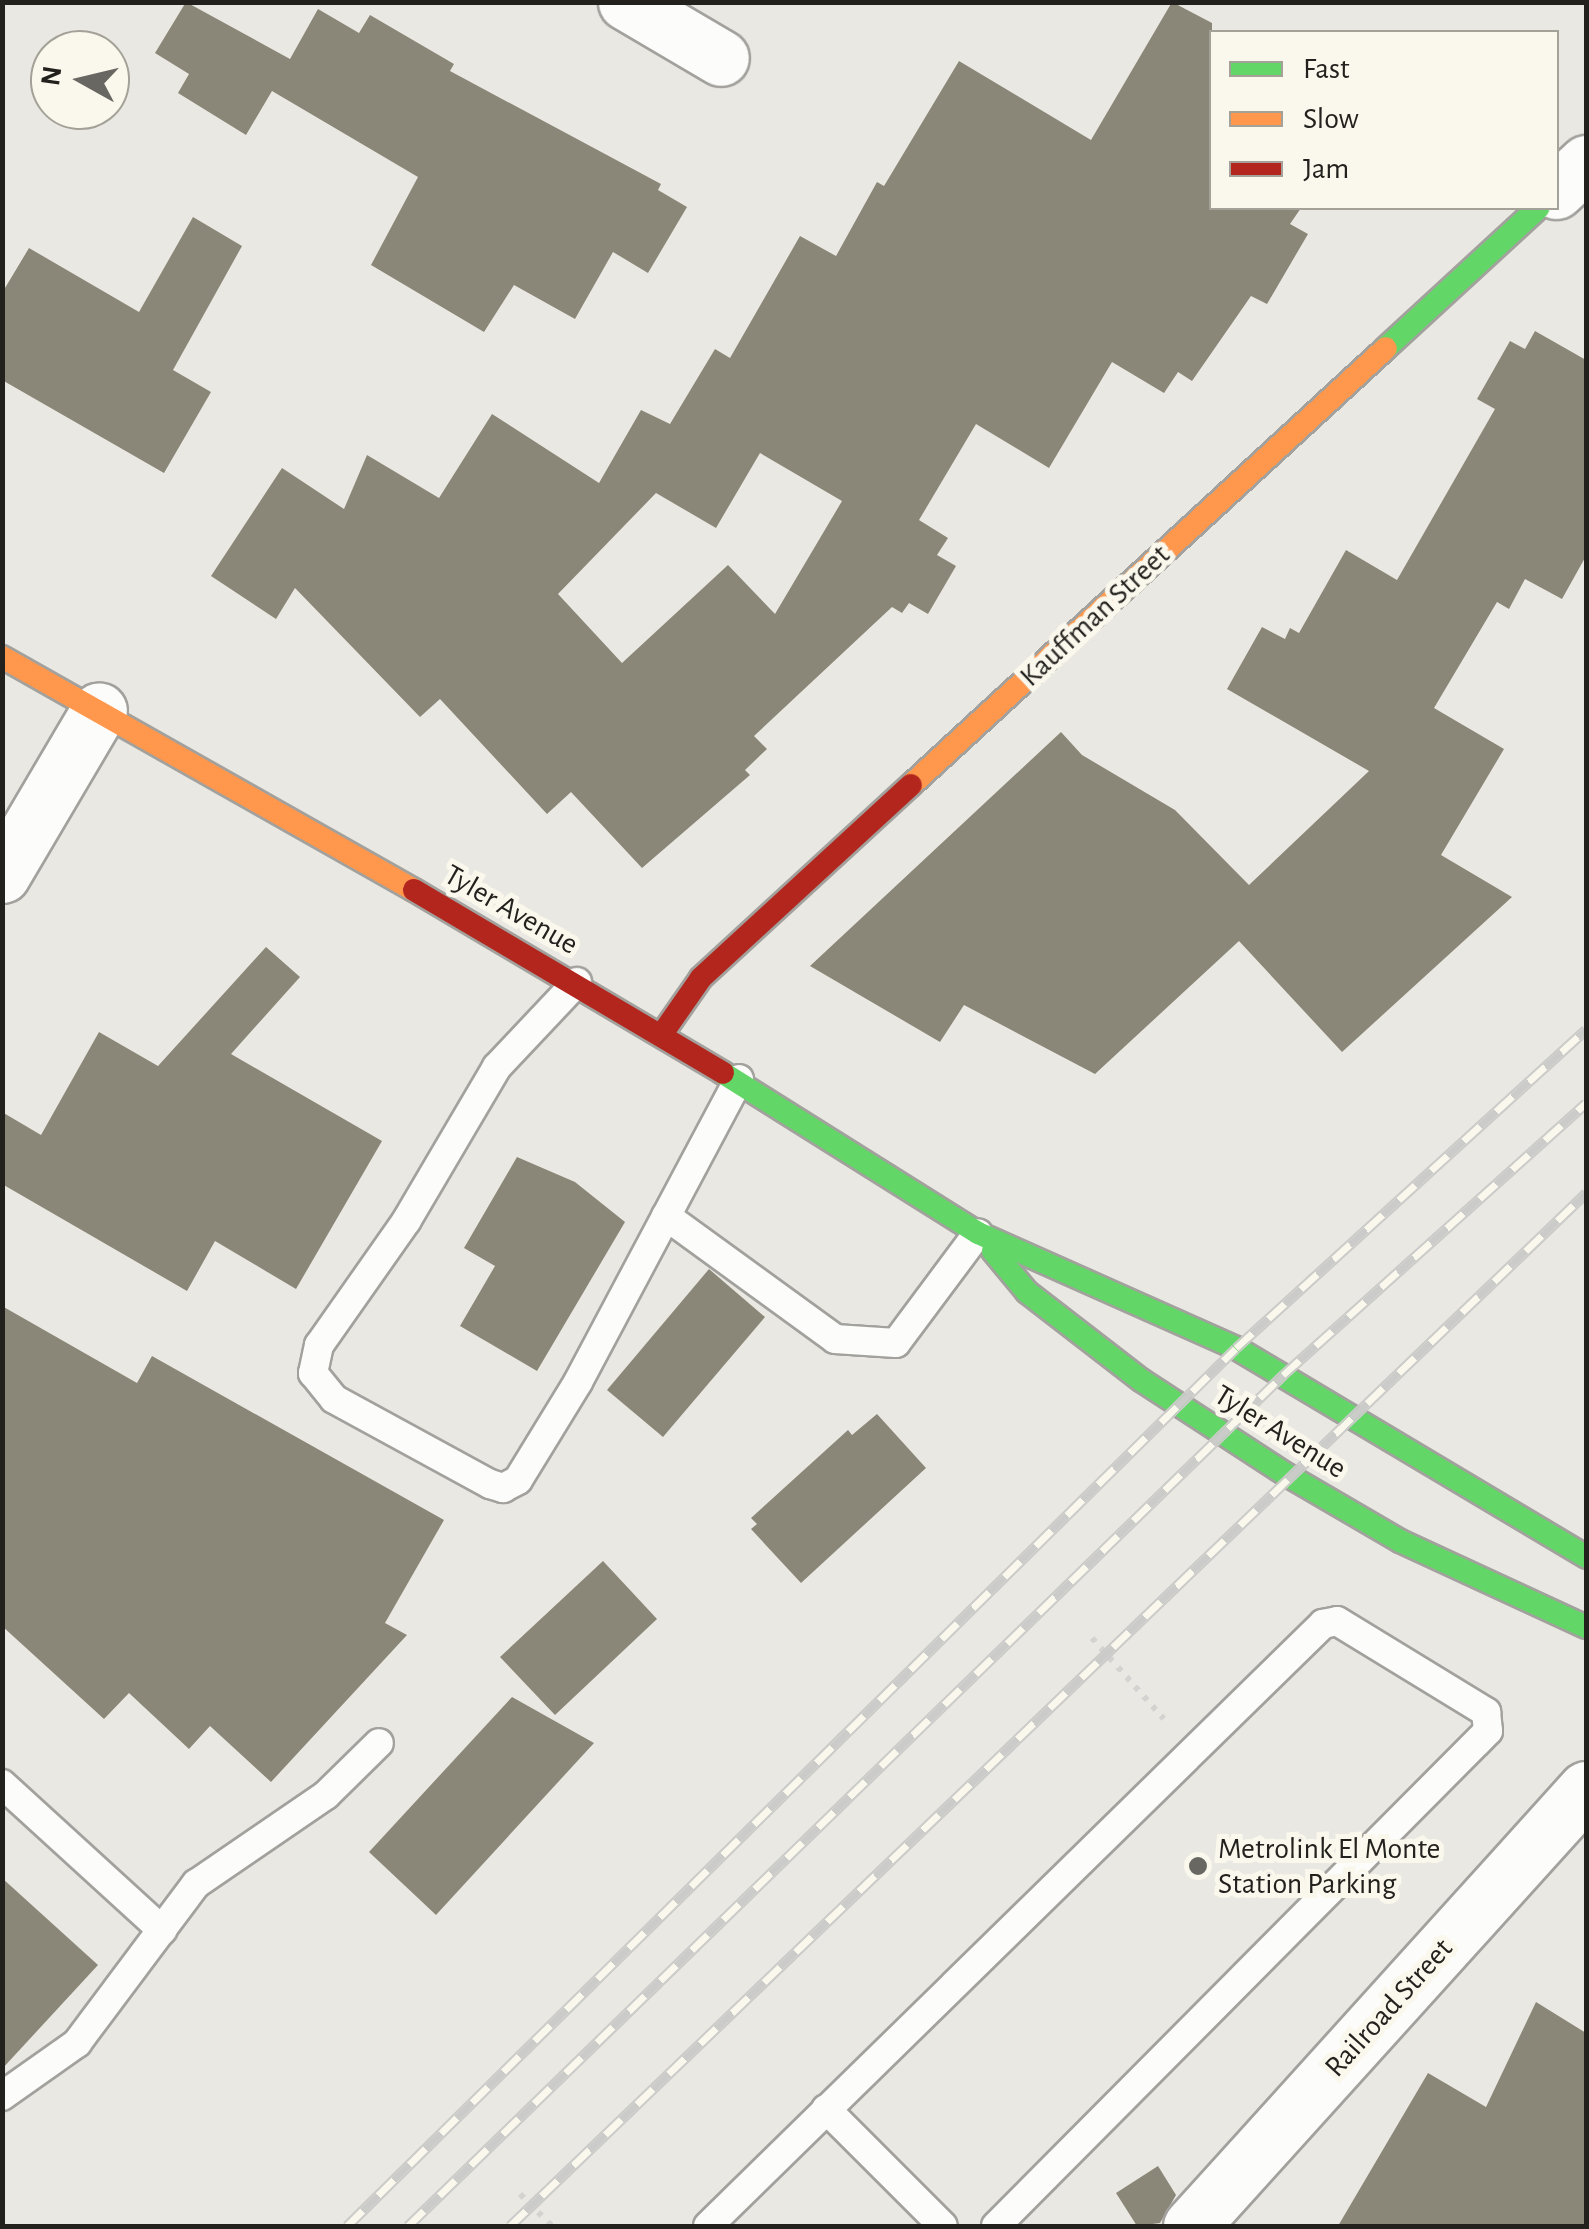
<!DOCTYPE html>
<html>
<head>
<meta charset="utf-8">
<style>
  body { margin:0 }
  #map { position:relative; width:1589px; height:2229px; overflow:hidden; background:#eae8e2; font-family:"Alegreya Sans",sans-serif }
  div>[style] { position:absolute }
  .building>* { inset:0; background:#8b8778 }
  .path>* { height:6px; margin-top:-3px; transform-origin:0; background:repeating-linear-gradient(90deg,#d4d3d1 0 5px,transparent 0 13px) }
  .roads { filter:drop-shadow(2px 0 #a2a19d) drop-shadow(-2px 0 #a2a19d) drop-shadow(0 2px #a2a19d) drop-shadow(0 -2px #a2a19d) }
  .lane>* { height:28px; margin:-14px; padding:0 14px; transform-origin:14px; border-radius:14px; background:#fcfcfb }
  .street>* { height:55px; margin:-27.5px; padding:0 27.5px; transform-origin:27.5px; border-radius:27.5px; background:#fcfcfb }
  .fast>* { height:22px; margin:-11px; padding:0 11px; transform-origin:11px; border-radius:11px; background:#63d668 }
  .slow>* { height:22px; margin:-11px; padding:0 11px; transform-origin:11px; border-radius:11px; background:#ff974d }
  .jam>* { height:22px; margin:-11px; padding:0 11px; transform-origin:11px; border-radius:11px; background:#b3261e }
  .rail>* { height:11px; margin-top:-5.5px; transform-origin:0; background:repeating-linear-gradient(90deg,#faf7ec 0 22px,#cbcbc9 0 44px); box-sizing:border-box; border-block:2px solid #cbcbc9 }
  .dots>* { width:28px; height:28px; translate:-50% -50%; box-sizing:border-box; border:5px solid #faf7ec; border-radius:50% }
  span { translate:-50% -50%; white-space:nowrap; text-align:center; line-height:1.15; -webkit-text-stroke:10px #faf7ec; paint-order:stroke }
  .street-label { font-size:30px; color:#22211d }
  .poi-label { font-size:30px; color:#22211d }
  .left { translate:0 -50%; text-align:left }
  .frame { position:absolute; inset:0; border:5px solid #22211d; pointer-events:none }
  .legend { position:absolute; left:1209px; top:30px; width:350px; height:180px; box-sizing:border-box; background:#faf7ec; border:2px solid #a4a199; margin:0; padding:12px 18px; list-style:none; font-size:30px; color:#22211d }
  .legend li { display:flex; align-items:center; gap:20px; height:50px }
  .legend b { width:50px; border:2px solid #a4a199 }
  .north { position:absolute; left:30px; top:30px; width:100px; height:100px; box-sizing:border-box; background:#faf7ec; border:2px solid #a4a199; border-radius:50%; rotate:278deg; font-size:28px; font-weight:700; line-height:40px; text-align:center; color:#22211d }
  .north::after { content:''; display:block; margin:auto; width:35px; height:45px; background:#686762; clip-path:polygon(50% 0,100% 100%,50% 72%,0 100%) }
</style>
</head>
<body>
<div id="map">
  <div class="building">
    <div style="clip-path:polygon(186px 2px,290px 59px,318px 9px,359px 33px,370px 15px,454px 64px,450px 71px,661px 184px,658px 190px,687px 207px,648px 273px,613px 252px,575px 319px,514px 285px,484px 332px,371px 265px,418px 177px,272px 91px,246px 135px,178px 93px,189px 74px,155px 53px)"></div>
    <div style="clip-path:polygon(evenodd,1172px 2px,1212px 23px,1212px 208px,1301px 208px,1290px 224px,1308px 234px,1267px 304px,1251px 296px,1192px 381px,1178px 372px,1164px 393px,1112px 362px,1049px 468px,976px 424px,919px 520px,948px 538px,937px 555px,956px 566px,928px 614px,909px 603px,902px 613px,892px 607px,754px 736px,767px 749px,745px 770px,750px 775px,642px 868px,571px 792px,547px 814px,440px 699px,420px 717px,295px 588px,276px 619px,211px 576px,282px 468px,344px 509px,367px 455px,439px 498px,492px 414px,599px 483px,641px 410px,670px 424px,715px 349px,730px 358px,800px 236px,836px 256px,877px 182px,884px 186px,959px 61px,1091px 140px,1172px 2px,760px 453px,842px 501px,775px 614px,728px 565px,622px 663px,558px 594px,656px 493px,716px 528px,760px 453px)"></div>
    <div style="clip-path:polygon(193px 217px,242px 246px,173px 370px,211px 392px,164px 473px,2px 380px,2px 293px,29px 248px,139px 312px)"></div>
    <div style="clip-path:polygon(1535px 331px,1586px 360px,1586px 556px,1562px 599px,1525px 579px,1509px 609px,1497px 602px,1434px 708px,1504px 749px,1441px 855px,1512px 897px,1342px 1052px,1239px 941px,1095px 1074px,964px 1005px,940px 1042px,810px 966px,1061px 732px,1082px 755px,1175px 810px,1249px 885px,1369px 771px,1227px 689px,1262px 627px,1285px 639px,1290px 628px,1299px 633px,1346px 550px,1397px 580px,1495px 409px,1477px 399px,1510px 341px,1525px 349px)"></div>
    <div style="clip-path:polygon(266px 947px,300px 977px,231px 1054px,382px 1141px,296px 1289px,215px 1241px,187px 1291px,2px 1184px,2px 1112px,41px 1135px,99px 1032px,158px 1066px)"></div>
    <div style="clip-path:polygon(517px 1157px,575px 1182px,625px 1222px,537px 1371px,460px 1326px,495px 1266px,464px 1248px)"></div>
    <div style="clip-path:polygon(709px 1269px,765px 1317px,663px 1437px,607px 1390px)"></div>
    <div style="clip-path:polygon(2px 1306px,137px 1383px,152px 1356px,444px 1520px,385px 1623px,407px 1635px,271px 1782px,210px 1726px,189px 1749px,129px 1693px,104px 1719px,2px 1626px)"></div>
    <div style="clip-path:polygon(877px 1414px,926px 1468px,801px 1583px,751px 1529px,757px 1524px,751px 1518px,848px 1430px,852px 1435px)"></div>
    <div style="clip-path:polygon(603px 1561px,657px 1619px,555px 1715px,500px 1657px)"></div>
    <div style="clip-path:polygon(512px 1697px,594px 1743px,436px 1915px,369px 1852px)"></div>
    <div style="clip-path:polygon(2px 1878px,98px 1965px,2px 2069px)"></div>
    <div style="clip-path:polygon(1536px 2002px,1586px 2033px,1586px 2226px,1338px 2226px,1428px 2073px,1486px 2107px)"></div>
    <div style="clip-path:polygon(1158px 2166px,1176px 2195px,1160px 2223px,1137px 2226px,1116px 2193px)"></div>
  </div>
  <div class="path">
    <div style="left:1092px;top:1638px;width:108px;rotate:48.4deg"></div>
    <div style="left:520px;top:2194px;width:45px;rotate:45deg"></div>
  </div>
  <div class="roads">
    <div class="lane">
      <div style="left:577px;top:982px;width:117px;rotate:133.3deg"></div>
      <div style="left:497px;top:1067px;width:178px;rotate:120.5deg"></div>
      <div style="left:407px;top:1220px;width:153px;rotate:125.1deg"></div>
      <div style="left:319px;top:1345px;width:29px;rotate:102deg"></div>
      <div style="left:313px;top:1373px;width:33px;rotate:51deg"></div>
      <div style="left:334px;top:1399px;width:178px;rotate:28.6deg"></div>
      <div style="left:490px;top:1484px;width:14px;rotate:17deg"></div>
      <div style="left:503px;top:1488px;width:17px;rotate:-28deg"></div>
      <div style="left:518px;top:1480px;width:115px;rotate:-58.5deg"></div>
      <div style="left:578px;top:1382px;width:343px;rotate:-62deg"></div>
      <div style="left:666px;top:1216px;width:209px;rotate:36deg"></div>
      <div style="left:835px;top:1339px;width:61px;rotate:3.8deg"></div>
      <div style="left:896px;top:1343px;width:137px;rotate:-53.3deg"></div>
      <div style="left:2px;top:1784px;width:217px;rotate:42.4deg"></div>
      <div style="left:2px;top:2096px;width:92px;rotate:-35.2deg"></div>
      <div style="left:77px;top:2043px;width:199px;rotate:-53.2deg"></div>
      <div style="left:196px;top:1884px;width:158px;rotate:-34.4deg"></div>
      <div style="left:326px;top:1795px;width:74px;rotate:-44.5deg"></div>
      <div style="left:826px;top:2109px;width:165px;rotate:45deg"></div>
      <div style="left:708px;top:2226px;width:861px;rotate:-44.39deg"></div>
      <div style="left:1323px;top:1624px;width:14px;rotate:-12deg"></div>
      <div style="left:1337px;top:1621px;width:175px;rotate:31.4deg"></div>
      <div style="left:1486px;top:1712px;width:19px;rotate:84deg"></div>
      <div style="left:1488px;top:1731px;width:698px;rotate:134.83deg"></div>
    </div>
    <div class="street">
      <div style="left:626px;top:2px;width:110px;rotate:30.5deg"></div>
      <div style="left:1556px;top:191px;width:41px;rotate:-43deg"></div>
      <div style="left:2px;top:875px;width:191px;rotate:-59.5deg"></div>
      <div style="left:1191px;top:2226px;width:589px;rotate:-47.89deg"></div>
    </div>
    <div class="fast">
      <div style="left:1386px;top:348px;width:207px;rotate:-42.6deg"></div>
      <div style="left:723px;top:1073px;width:301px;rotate:32.1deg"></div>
      <div style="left:978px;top:1233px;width:282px;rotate:24deg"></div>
      <div style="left:1236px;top:1348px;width:408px;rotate:30.8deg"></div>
      <div style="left:993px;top:1251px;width:53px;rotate:50.3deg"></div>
      <div style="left:1027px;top:1292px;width:144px;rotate:37.7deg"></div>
      <div style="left:1141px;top:1380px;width:174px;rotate:33.1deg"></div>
      <div style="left:1287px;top:1475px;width:131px;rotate:30.3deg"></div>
      <div style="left:1400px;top:1541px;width:205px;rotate:24.8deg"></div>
    </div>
    <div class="slow">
      <div style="left:2px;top:657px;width:473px;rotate:29.5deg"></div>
      <div style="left:911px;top:785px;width:645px;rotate:-42.61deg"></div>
    </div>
    <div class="jam">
      <div style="left:414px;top:890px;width:359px;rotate:30.6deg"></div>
      <div style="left:662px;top:1034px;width:68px;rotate:-55.1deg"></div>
      <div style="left:701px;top:978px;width:285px;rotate:-42.6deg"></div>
    </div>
  </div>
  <div class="rail">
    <div style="left:347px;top:2226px;width:1249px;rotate:-44.64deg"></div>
    <div style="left:1236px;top:1348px;width:473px;rotate:-42.3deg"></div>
    <div style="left:408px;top:2226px;width:1221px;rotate:-44.2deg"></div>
    <div style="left:1283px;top:1375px;width:407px;rotate:-41.9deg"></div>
    <div style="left:510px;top:2226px;width:1492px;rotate:-43.83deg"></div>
  </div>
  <div class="dots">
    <div style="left:1198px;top:1866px;background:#686762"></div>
  </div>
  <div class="street-label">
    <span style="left:1095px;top:616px;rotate:-43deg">Kauffman Street</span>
    <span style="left:511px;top:910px;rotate:30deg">Tyler Avenue</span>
    <span style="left:1280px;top:1432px;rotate:32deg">Tyler Avenue</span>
    <span style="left:1389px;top:2008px;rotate:-48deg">Railroad Street</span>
  </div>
  <div class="poi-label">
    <span class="left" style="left:1218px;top:1866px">Metrolink El Monte<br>Station Parking</span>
  </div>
  <div class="frame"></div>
  <ul class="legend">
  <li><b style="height:12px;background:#63d668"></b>Fast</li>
  <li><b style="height:12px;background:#ff974d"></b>Slow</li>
  <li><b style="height:12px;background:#b3261e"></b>Jam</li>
  </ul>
  <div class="north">N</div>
</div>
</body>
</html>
